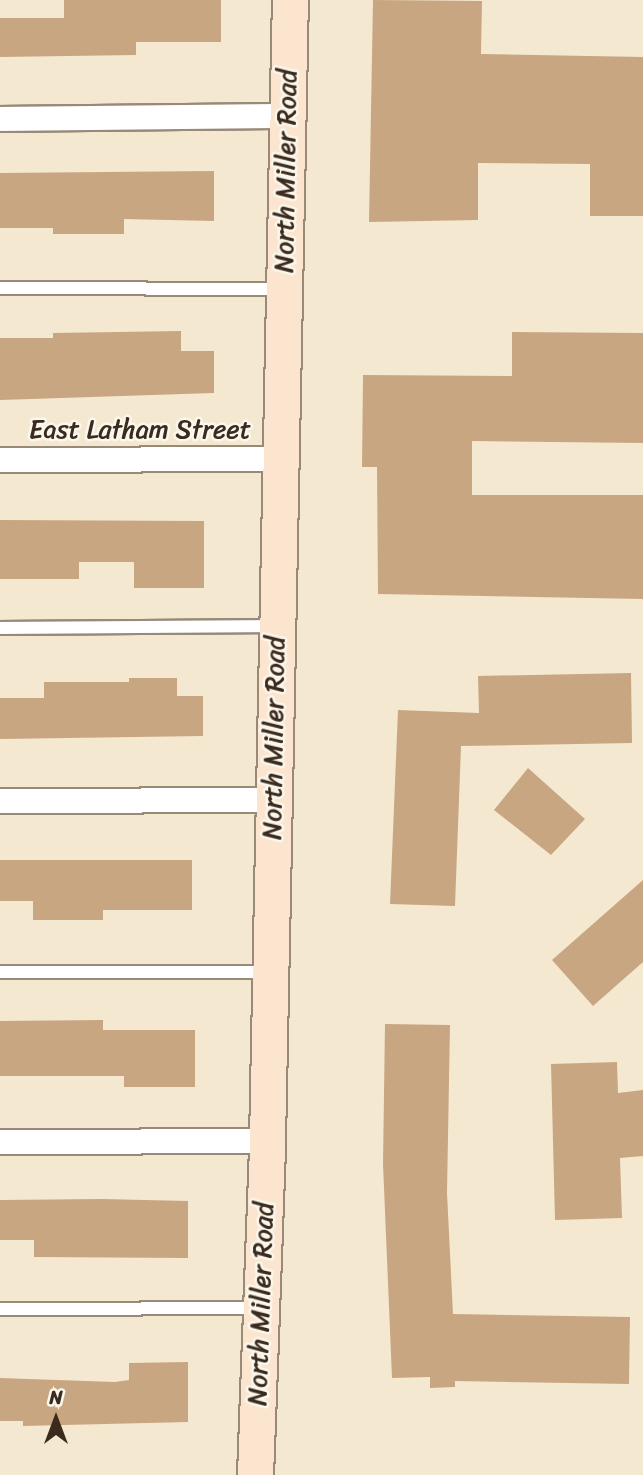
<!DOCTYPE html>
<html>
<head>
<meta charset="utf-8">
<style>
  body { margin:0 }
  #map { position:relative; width:643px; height:1475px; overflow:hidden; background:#f5e8d1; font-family:Sriracha,sans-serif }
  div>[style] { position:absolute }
  .building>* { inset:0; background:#c8a681 }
  .roads { filter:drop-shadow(2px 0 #988978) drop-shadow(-2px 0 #988978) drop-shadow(0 2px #988978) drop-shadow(0 -2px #988978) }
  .lane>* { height:12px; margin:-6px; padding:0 6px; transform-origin:6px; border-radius:6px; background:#fff }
  .street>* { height:24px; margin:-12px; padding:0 12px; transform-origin:12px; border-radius:12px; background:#fff }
  .secondary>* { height:35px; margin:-17.5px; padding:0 17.5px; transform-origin:17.5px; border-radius:17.5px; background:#fce5cf }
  span { translate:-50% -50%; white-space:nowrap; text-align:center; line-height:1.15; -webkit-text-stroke:5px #fbf7ec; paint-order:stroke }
  .street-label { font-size:26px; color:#3b2a1e }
  .north { position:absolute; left:21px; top:1384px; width:70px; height:70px; -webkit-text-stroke:5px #fbf7ec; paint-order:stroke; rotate:0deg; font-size:19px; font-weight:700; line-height:28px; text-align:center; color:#3b2a1e }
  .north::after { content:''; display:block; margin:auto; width:24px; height:32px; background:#3b2a1e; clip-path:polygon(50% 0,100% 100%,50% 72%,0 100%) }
</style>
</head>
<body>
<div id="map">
  <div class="building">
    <div style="clip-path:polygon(64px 0,221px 0,221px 42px,136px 42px,136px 55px,0 57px,0 18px,64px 18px)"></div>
    <div style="clip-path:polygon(373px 0,482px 1px,481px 54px,643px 57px,643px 216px,590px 216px,590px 164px,478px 163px,478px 220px,369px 222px)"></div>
    <div style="clip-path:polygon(214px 171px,214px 221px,124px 219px,124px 234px,53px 234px,53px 228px,0 228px,0 173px)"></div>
    <div style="clip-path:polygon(181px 331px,181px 351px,214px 351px,214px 393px,0 400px,0 338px,53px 338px,53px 333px)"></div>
    <div style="clip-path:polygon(512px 332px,643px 333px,643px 443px,472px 441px,472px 495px,643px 495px,643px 599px,378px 594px,377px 467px,362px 467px,363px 375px,512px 376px)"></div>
    <div style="clip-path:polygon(0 520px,204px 521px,204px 588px,134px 588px,134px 562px,79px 562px,79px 579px,0 579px)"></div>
    <div style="clip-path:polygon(631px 673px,632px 743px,461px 746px,455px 906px,390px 904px,398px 710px,479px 713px,478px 676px)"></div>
    <div style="clip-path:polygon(129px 678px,177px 678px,177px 696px,203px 696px,203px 736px,0 739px,0 698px,44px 698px,44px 682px,129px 682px)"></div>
    <div style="clip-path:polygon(528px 768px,585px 819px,551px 855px,494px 810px)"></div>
    <div style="clip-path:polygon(0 860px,192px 860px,192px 910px,103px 910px,103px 920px,33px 920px,33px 901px,0 901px)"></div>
    <div style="clip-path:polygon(643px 880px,643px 962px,593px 1006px,552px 960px)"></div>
    <div style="clip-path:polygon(103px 1020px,103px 1030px,195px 1030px,195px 1087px,124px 1087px,124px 1076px,0 1076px,0 1021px)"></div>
    <div style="clip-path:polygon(385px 1024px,450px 1025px,447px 1193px,453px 1314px,630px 1317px,629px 1384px,455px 1381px,455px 1387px,430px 1388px,430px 1377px,392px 1378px,383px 1164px)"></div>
    <div style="clip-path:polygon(617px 1062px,618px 1093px,643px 1090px,643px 1156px,620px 1158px,622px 1218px,555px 1220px,551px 1064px)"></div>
    <div style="clip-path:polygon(102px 1199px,188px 1201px,188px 1258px,34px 1257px,34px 1240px,0 1240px,0 1200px)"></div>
    <div style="clip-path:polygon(188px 1362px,188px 1422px,23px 1426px,23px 1421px,0 1421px,0 1378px,115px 1382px,129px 1380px,129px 1363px)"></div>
  </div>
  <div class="roads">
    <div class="lane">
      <div style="left:0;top:288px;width:283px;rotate:0.2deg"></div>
      <div style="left:0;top:628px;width:276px;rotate:-0.4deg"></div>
      <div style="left:0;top:972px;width:269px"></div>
      <div style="left:0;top:1309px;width:261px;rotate:-0.2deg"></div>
    </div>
    <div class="street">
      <div style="left:0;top:119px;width:287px;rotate:-0.6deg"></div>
      <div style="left:0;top:460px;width:281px;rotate:-0.2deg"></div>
      <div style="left:0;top:801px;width:273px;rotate:-0.2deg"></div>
      <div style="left:0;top:1142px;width:267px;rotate:-0.2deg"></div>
    </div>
    <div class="secondary">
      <div style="left:255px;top:1475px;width:334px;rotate:-87.9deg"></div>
      <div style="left:267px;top:1141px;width:1141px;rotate:-88.85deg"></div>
    </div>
  </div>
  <div class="street-label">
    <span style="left:286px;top:171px;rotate:-89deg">North Miller Road</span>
    <span style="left:140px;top:430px">East Latham Street</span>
    <span style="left:274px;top:738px;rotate:-89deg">North Miller Road</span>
    <span style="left:261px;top:1304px;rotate:-88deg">North Miller Road</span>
  </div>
  <div class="north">N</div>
</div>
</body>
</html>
